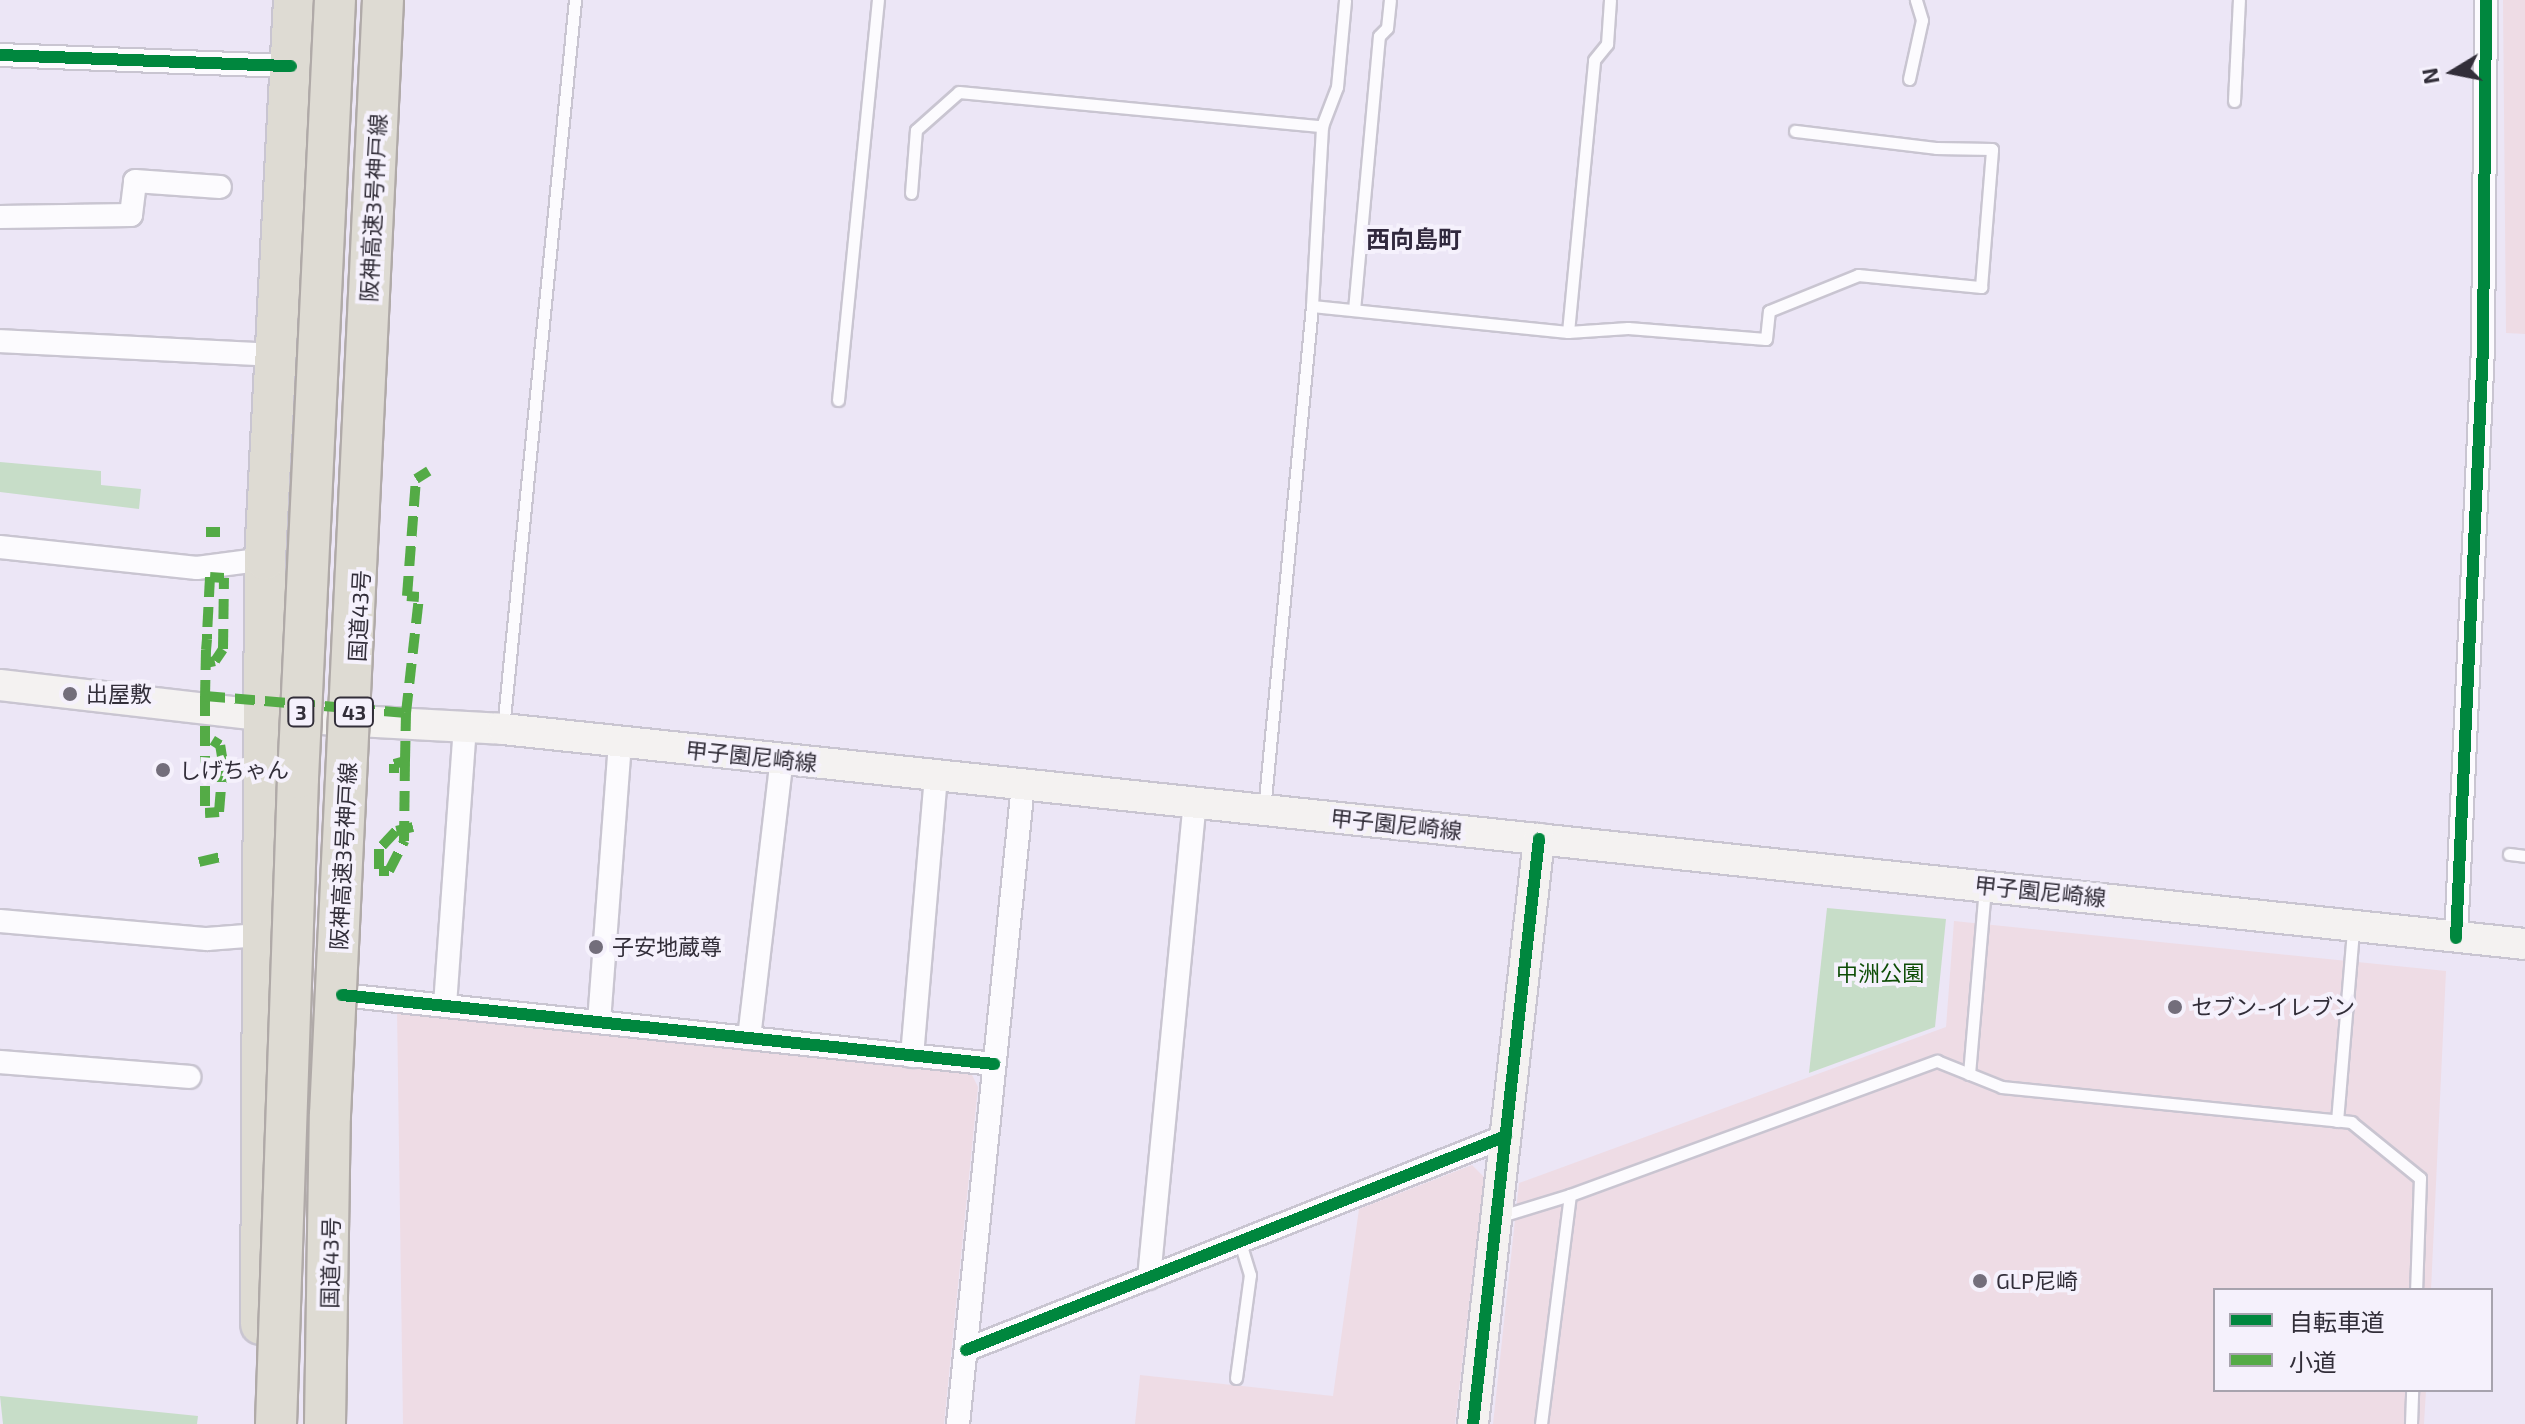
<!DOCTYPE html>
<html>
<head>
<meta charset="utf-8">
<style>
  body { margin:0 }
  #map { position:relative; width:2525px; height:1424px; overflow:hidden; background:#ece6f6; font-family:"Exo 2","Noto Sans JP",sans-serif }
  div>[style] { position:absolute }
  .industrial>* { inset:0; background:#eedce5 }
  .green>* { inset:0; background:#c7ddc8 }
  .roads { filter:drop-shadow(2px 0 #c9c5d1) drop-shadow(-2px 0 #c9c5d1) drop-shadow(0 2px #c9c5d1) drop-shadow(0 -2px #c9c5d1) }
  .lane>* { height:11px; margin:-5.5px; padding:0 5.5px; transform-origin:5.5px; border-radius:5.5px; background:#fcfbfe }
  .street>* { height:22px; margin:-11px; padding:0 11px; transform-origin:11px; border-radius:11px; background:#fcfbfe }
  .secondary>* { height:30px; margin:-15px; padding:0 15px; transform-origin:15px; border-radius:15px; background:#f4f2f1 }
  .highway>* { height:40px; margin:-20px; padding:0 20px; transform-origin:20px; border-radius:20px; background:#dedbd3 }
  .bridges { filter:drop-shadow(2px 0 #b0aaa8) drop-shadow(-2px 0 #b0aaa8) drop-shadow(0 2px #b0aaa8) drop-shadow(0 -2px #b0aaa8) }
  .highway-bridge>* { height:40px; margin:-20px; padding:0 20px; transform-origin:20px; border-radius:20px; background:#dedbd3 }
  .quiet>* { height:10px; margin-top:-5px; transform-origin:0; background:repeating-linear-gradient(90deg,#54ab46 0 20px,transparent 0 30px) }
  .cycleway>* { height:12px; margin:-6px; padding:0 6px; transform-origin:6px; border-radius:6px; background:#00873e }
  .dots>* { width:22px; height:22px; translate:-50% -50%; box-sizing:border-box; border:4px solid #f5f1fc; border-radius:50% }
  span { translate:-50% -50%; white-space:nowrap; text-align:center; line-height:1.15; -webkit-text-stroke:8px #f5f1fc; paint-order:stroke }
  .shield-label span { padding:2px 6px; background:#f5f1fc; border:2px solid; border-radius:6px; -webkit-text-stroke-width:0 }
  .shield-label { font-size:20px; color:#322e39; font-weight:700 }
  .street-label { font-size:22px; color:#322e39 }
  .poi-label { font-size:22px; color:#322e39 }
  .left { translate:0 -50%; text-align:left }
  .park-label { font-size:22px; color:#0e4d06 }
  .neighbourhood-label { font-size:24px; color:#30283d; font-weight:700 }
  .legend { position:absolute; left:2213px; top:1288px; width:280px; height:104px; box-sizing:border-box; background:#f5f1fc; border:2px solid #a7a3ae; margin:0; padding:10px 14px; list-style:none; font-size:24px; color:#322e39 }
  .legend li { display:flex; align-items:center; gap:16px; height:40px }
  .legend b { width:40px; border:2px solid #a7a3ae }
  .north { position:absolute; left:2413px; top:32px; width:80px; height:80px; -webkit-text-stroke:6px #f5f1fc; paint-order:stroke; rotate:260deg; font-size:22px; font-weight:700; line-height:32px; text-align:center; color:#322e39 }
  .north::after { content:''; display:block; margin:auto; width:28px; height:36px; background:#322e39; clip-path:polygon(50% 0,100% 100%,50% 72%,0 100%) }
</style>
</head>
<body>
<div id="map">
  <div class="industrial">
    <div style="clip-path:polygon(2503px 0,2525px 0,2525px 334px,2506px 333px)"></div>
    <div style="clip-path:polygon(1954px 921px,2446px 971px,2431px 1290px,2215px 1290px,2215px 1390px,2426px 1390px,2424px 1424px,1493px 1424px,1519px 1183px,1946px 1027px)"></div>
    <div style="clip-path:polygon(397px 1009px,971px 1073px,978px 1087px,944px 1424px,403px 1424px)"></div>
    <div style="clip-path:polygon(1472px 1165px,1484px 1177px,1455px 1424px,1135px 1424px,1140px 1375px,1333px 1396px,1359px 1209px)"></div>
  </div>
  <div class="green">
    <div style="clip-path:polygon(0 462px,101px 471px,101px 485px,141px 489px,139px 509px,0 492px)"></div>
    <div style="clip-path:polygon(1827px 908px,1946px 919px,1935px 1027px,1809px 1073px)"></div>
    <div style="clip-path:polygon(0 1396px,198px 1416px,197px 1424px,3px 1424px)"></div>
  </div>
  <div class="roads">
    <div class="lane">
      <div style="left:1909px;top:79px;width:60px;rotate:-77.6deg"></div>
      <div style="left:1922px;top:20px;width:21px;rotate:-107deg"></div>
      <div style="left:2234px;top:101px;width:101px;rotate:-87.2deg"></div>
      <div style="left:911px;top:193px;width:63px;rotate:-85.5deg"></div>
      <div style="left:916px;top:130px;width:57px;rotate:-41.5deg"></div>
      <div style="left:959px;top:92px;width:365px;rotate:5.4deg"></div>
      <div style="left:1312px;top:306px;width:257px;rotate:5.8deg"></div>
      <div style="left:1568px;top:332px;width:60px;rotate:-3.8deg"></div>
      <div style="left:1628px;top:328px;width:138px;rotate:4.6deg"></div>
      <div style="left:1766px;top:339px;width:28px;rotate:-84deg"></div>
      <div style="left:1769px;top:311px;width:96px;rotate:-22deg"></div>
      <div style="left:1858px;top:275px;width:124px;rotate:5.6deg"></div>
      <div style="left:1981px;top:287px;width:138px;rotate:-85.4deg"></div>
      <div style="left:1992px;top:149px;width:56px;rotate:-179deg"></div>
      <div style="left:1936px;top:148px;width:142px;rotate:-173.1deg"></div>
      <div style="left:1354px;top:310px;width:275px;rotate:-84.8deg"></div>
      <div style="left:1379px;top:36px;width:11px;rotate:-45deg"></div>
      <div style="left:1387px;top:28px;width:28px;rotate:-84deg"></div>
      <div style="left:1568px;top:332px;width:273px;rotate:-84.5deg"></div>
      <div style="left:1594px;top:60px;width:21px;rotate:-51deg"></div>
      <div style="left:1607px;top:44px;width:44px;rotate:-86.1deg"></div>
      <div style="left:838px;top:400px;width:402px;rotate:-84.3deg"></div>
      <div style="left:503px;top:729px;width:733px;rotate:-84.36deg"></div>
      <div style="left:1264px;top:810px;width:506px;rotate:-84.56deg"></div>
      <div style="left:1312px;top:306px;width:180px;rotate:-86.8deg"></div>
      <div style="left:1322px;top:126px;width:42px;rotate:-69deg"></div>
      <div style="left:1337px;top:87px;width:87px;rotate:-84.7deg"></div>
      <div style="left:2509px;top:854px;width:16px;rotate:7deg"></div>
      <div style="left:1969px;top:1074px;width:188px;rotate:-85.1deg"></div>
      <div style="left:2337px;top:1121px;width:193px;rotate:-85.2deg"></div>
      <div style="left:1498px;top:1217px;width:75px;rotate:-17deg"></div>
      <div style="left:1236px;top:1378px;width:104px;rotate:-82.3deg"></div>
      <div style="left:1250px;top:1275px;width:34px;rotate:-107deg"></div>
      <div style="left:1541px;top:1424px;width:231px;rotate:-82.8deg"></div>
      <div style="left:1570px;top:1195px;width:391px;rotate:-20.1deg"></div>
      <div style="left:1937px;top:1061px;width:70px;rotate:21.8deg"></div>
      <div style="left:2002px;top:1087px;width:351px;rotate:5.7deg"></div>
      <div style="left:2351px;top:1122px;width:89px;rotate:39.1deg"></div>
      <div style="left:2420px;top:1178px;width:112px;rotate:92deg"></div>
      <div style="left:2411px;top:1424px;width:34px;rotate:-88deg"></div>
    </div>
    <div class="street">
      <div style="left:0;top:55px;width:291px;rotate:2.2deg"></div>
      <div style="left:0;top:217px;width:131px;rotate:-0.9deg"></div>
      <div style="left:131px;top:215px;width:34px;rotate:-83deg"></div>
      <div style="left:135px;top:181px;width:85px;rotate:4deg"></div>
      <div style="left:0;top:341px;width:275px;rotate:2.9deg"></div>
      <div style="left:0;top:547px;width:198px;rotate:6.1deg"></div>
      <div style="left:197px;top:568px;width:69px;rotate:-7.5deg"></div>
      <div style="left:0;top:921px;width:208px;rotate:5deg"></div>
      <div style="left:207px;top:939px;width:52px;rotate:-4.4deg"></div>
      <div style="left:2456px;top:938px;width:591px;rotate:-87.38deg"></div>
      <div style="left:2483px;top:348px;width:348px;rotate:-89.5deg"></div>
      <div style="left:342px;top:995px;width:656px;rotate:6.04deg"></div>
      <div style="left:445px;top:1005px;width:280px;rotate:-85.9deg"></div>
      <div style="left:599px;top:1022px;width:281px;rotate:-85.7deg"></div>
      <div style="left:749px;top:1038px;width:281px;rotate:-83.3deg"></div>
      <div style="left:912px;top:1056px;width:282px;rotate:-85.1deg"></div>
      <div style="left:0;top:1062px;width:190px;rotate:4.5deg"></div>
      <div style="left:1149px;top:1278px;width:476px;rotate:-84.5deg"></div>
      <div style="left:966px;top:1350px;width:581px;rotate:-21.62deg"></div>
      <div style="left:958px;top:1424px;width:642px;rotate:-84.19deg"></div>
    </div>
    <div class="secondary">
      <div style="left:0;top:685px;width:268px;rotate:6.6deg"></div>
      <div style="left:266px;top:716px;width:237px;rotate:3.1deg"></div>
      <div style="left:503px;top:729px;width:2033px;rotate:6.07deg"></div>
      <div style="left:1473px;top:1424px;width:589px;rotate:-83.56deg"></div>
    </div>
    <div class="highway">
      <div style="left:261px;top:1324px;width:765px;rotate:-89.7deg"></div>
      <div style="left:265px;top:559px;width:560px;rotate:-87.03deg"></div>
    </div>
  </div>
  <div class="bridges">
    <div class="highway-bridge">
      <div style="left:276px;top:1424px;width:646px;rotate:-88.05deg"></div>
      <div style="left:298px;top:778px;width:779px;rotate:-87.28deg"></div>
      <div style="left:325px;top:1424px;width:309px;rotate:-89.1deg"></div>
      <div style="left:330px;top:1115px;width:1116px;rotate:-87.28deg"></div>
    </div>
  </div>
  <div class="quiet">
    <div style="left:206px;top:532px;width:14px"></div>
    <div style="left:202px;top:664px;width:13px;rotate:-13deg"></div>
    <div style="left:215px;top:661px;width:14px;rotate:-56deg"></div>
    <div style="left:223px;top:649px;width:71px;rotate:-89.2deg"></div>
    <div style="left:224px;top:578px;width:14px;rotate:-176deg"></div>
    <div style="left:210px;top:577px;width:57px;rotate:93deg"></div>
    <div style="left:207px;top:634px;width:5px;rotate:90deg"></div>
    <div style="left:207px;top:639px;width:11px;rotate:95deg"></div>
    <div style="left:206px;top:650px;width:46px;rotate:91.2deg"></div>
    <div style="left:205px;top:696px;width:117px;rotate:90deg"></div>
    <div style="left:205px;top:813px;width:14px;rotate:-4deg"></div>
    <div style="left:219px;top:812px;width:49px;rotate:-85.3deg"></div>
    <div style="left:223px;top:763px;width:18px;rotate:-99deg"></div>
    <div style="left:220px;top:745px;width:9px;rotate:-148deg"></div>
    <div style="left:205px;top:696px;width:202px;rotate:4.8deg"></div>
    <div style="left:394px;top:773px;width:9px;rotate:-90deg"></div>
    <div style="left:394px;top:764px;width:11px;rotate:-15deg"></div>
    <div style="left:413px;top:827px;width:17px;rotate:167deg"></div>
    <div style="left:396px;top:831px;width:25px;rotate:133deg"></div>
    <div style="left:379px;top:849px;width:22px;rotate:90deg"></div>
    <div style="left:379px;top:871px;width:10px"></div>
    <div style="left:389px;top:871px;width:34px;rotate:-63deg"></div>
    <div style="left:404px;top:841px;width:80px;rotate:-89.3deg"></div>
    <div style="left:405px;top:761px;width:48px;rotate:-88.8deg"></div>
    <div style="left:406px;top:713px;width:117px;rotate:-83.6deg"></div>
    <div style="left:419px;top:597px;width:12px;rotate:-175deg"></div>
    <div style="left:407px;top:596px;width:117px;rotate:-85.6deg"></div>
    <div style="left:416px;top:479px;width:15px;rotate:-32deg"></div>
    <div style="left:199px;top:862px;width:27px;rotate:-13deg"></div>
  </div>
  <div class="cycleway">
    <div style="left:0;top:55px;width:291px;rotate:2.2deg"></div>
    <div style="left:2456px;top:938px;width:591px;rotate:-87.38deg"></div>
    <div style="left:2483px;top:348px;width:348px;rotate:-89.5deg"></div>
    <div style="left:342px;top:995px;width:656px;rotate:6.04deg"></div>
    <div style="left:966px;top:1350px;width:581px;rotate:-21.62deg"></div>
    <div style="left:1473px;top:1424px;width:589px;rotate:-83.56deg"></div>
  </div>
  <div class="dots">
    <div style="left:70px;top:694px;background:#736e7b"></div>
    <div style="left:163px;top:770px;background:#736e7b"></div>
    <div style="left:596px;top:947px;background:#736e7b"></div>
    <div style="left:2175px;top:1007px;background:#736e7b"></div>
    <div style="left:1980px;top:1281px;background:#736e7b"></div>
  </div>
  <div class="shield-label">
    <span style="left:301px;top:712px">3</span>
    <span style="left:354px;top:712px">43</span>
  </div>
  <div class="street-label">
    <span style="left:373px;top:208px;rotate:-87deg">阪神高速3号神戸線</span>
    <span style="left:359px;top:616px;rotate:-87deg">国道43号</span>
    <span style="left:751px;top:756px;rotate:6deg">甲子園尼崎線</span>
    <span style="left:1396px;top:824px;rotate:6deg">甲子園尼崎線</span>
    <span style="left:343px;top:856px;rotate:-87deg">阪神高速3号神戸線</span>
    <span style="left:2040px;top:891px;rotate:6deg">甲子園尼崎線</span>
    <span style="left:330px;top:1263px;rotate:-89deg">国道43号</span>
  </div>
  <div class="poi-label">
    <span class="left" style="left:86px;top:694px">出屋敷</span>
    <span class="left" style="left:179px;top:770px">しげちゃん</span>
    <span class="left" style="left:612px;top:947px">子安地蔵尊</span>
    <span class="left" style="left:2191px;top:1007px">セブン-イレブン</span>
    <span class="left" style="left:1996px;top:1281px">GLP尼崎</span>
  </div>
  <div class="park-label">
    <span style="left:1880px;top:973px">中洲公園</span>
  </div>
  <div class="neighbourhood-label">
    <span style="left:1414px;top:239px">西向島町</span>
  </div>
  <ul class="legend">
  <li><b style="height:10px;background:#00873e"></b>自転車道</li>
  <li><b style="height:10px;background:#54ab46"></b>小道</li>
  </ul>
  <div class="north">N</div>
</div>
</body>
</html>
